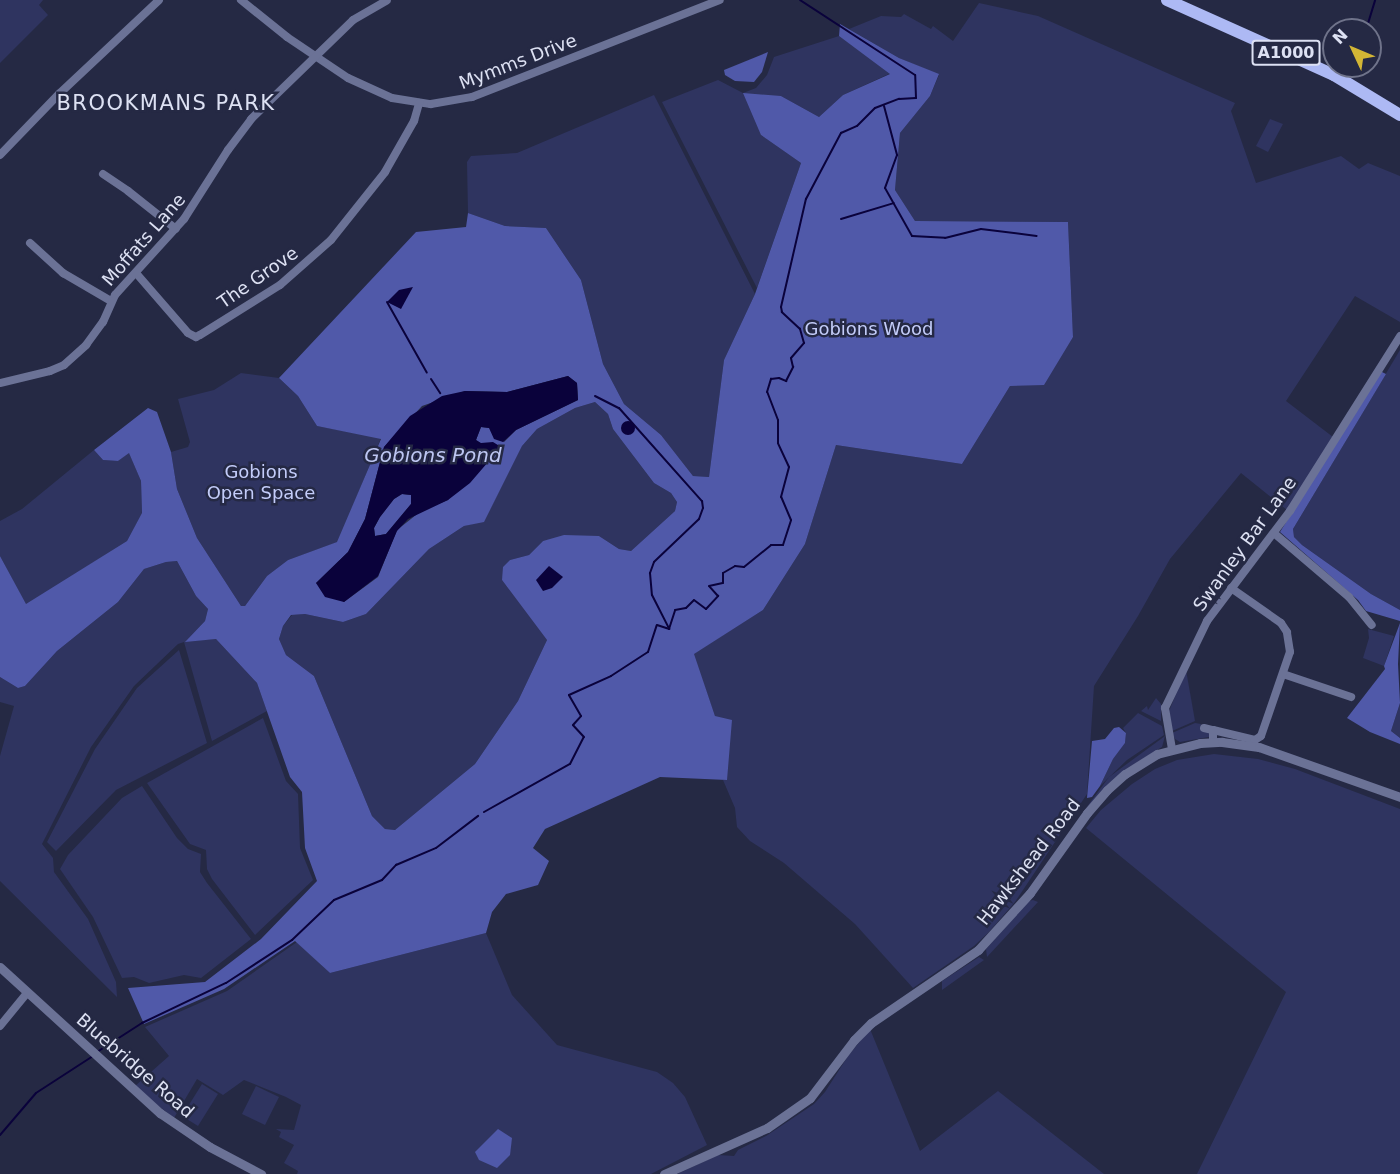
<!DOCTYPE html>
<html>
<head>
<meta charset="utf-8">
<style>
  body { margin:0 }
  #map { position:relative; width:1400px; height:1174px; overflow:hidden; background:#252944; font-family:"DejaVu Sans",sans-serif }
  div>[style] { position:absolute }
  .green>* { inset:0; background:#2f3460 }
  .forest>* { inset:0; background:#5059a9 }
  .water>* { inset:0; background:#0a023b }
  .round { border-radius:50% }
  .stream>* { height:2px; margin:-1px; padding:0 1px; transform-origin:1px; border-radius:1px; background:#0a023b }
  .minor>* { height:8px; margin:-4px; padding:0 4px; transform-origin:4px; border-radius:4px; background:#6b7296 }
  .tertiary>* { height:9px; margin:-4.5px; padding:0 4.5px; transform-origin:4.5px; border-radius:4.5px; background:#6b7296 }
  .primary>* { height:12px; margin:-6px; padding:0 6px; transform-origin:6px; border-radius:6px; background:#adb9f4 }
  span { translate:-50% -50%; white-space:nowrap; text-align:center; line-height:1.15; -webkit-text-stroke:5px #252944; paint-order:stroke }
  .shield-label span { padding:2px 4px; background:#252944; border:2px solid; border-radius:4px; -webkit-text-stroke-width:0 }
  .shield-label { font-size:16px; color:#dde1f3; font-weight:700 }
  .street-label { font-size:18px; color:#dde1f3 }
  .park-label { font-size:18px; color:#c3ccf9 }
  .water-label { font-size:20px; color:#bdc6f2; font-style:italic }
  .quarter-label { font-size:21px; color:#dde1f3; letter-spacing:1.5px }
  .north { position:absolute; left:1322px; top:18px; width:60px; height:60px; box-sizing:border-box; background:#252944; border:2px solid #6f738a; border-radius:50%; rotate:314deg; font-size:16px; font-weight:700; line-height:24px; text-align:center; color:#dde1f3 }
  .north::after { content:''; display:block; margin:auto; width:21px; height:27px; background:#d3b635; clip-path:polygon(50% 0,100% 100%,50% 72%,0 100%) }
</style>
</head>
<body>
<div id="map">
  <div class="green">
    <div style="clip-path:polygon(0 0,43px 0,39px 5px,48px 15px,0 63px)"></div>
    <div style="clip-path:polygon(979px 3px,1038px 16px,1235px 103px,1231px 111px,1256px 183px,1341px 156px,1359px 169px,1368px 163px,1400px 176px,1400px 322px,1355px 296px,1286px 401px,1333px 437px,1287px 510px,1241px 473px,1170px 559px,1138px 616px,1094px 686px,1087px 794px,1015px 902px,989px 932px,974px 946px,913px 988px,855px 924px,784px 863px,750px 841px,737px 827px,735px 808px,723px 780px,727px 780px,715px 716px,693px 654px,763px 610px,805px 544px,836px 445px,962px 464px,1010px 386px,1073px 337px,1068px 222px,915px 221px,895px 190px,900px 133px,930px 96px,939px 75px,899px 58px,849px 29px,881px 16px,901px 17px,904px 14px,931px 29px,933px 26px,953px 41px)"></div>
    <div style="clip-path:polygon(839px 36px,891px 73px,843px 95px,819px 117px,781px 96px,761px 135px,801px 163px,757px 288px,662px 102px,718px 80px,743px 93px,756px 88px,767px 75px,774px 57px)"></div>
    <div style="clip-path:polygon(654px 95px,755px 294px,724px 360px,709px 477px,693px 476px,661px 435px,624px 404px,603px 364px,581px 280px,546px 228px,505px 226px,468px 213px,467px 162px,471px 156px,517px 153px)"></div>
    <div style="clip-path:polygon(1270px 119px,1283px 124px,1268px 152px,1256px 146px)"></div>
    <div style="clip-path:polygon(1400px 350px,1400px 610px,1371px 594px,1302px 545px,1294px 537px,1293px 529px)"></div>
    <div style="clip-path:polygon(241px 373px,279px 378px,298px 396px,317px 426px,381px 438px,338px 542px,288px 560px,267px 576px,245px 606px,241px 606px,197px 538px,177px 489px,171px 452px,188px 447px,190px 442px,178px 399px,214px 390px)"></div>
    <div style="clip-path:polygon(595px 402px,608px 414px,613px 429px,654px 483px,671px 493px,677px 502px,675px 511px,631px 551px,619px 549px,599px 536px,543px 541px,529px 555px,510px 560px,502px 580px,547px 640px,518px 701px,475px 764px,395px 830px,385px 829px,372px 816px,314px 676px,286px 655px,279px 639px,283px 626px,292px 615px,305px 614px,343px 622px,366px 614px,429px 549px,464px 526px,484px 521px,522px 446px,537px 429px,575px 408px)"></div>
    <div style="clip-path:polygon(94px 450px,103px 460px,118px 461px,129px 452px,141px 481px,142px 514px,127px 541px,26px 605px,0 556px,0 521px,22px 509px)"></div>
    <div style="clip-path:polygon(177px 561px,196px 596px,208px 609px,205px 621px,186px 641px,216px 639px,257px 683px,267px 711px,212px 741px,184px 642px,178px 644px,134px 686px,91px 747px,42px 844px,53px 858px,54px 872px,88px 919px,116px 982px,117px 997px,0 881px,0 756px,14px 706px,0 702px,0 677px,18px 688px,25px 686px,57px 651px,118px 602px,144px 569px,166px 562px)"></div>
    <div style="clip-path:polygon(1368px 629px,1394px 636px,1384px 666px,1363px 658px,1369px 638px)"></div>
    <div style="clip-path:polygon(179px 650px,207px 743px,116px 790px,56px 851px,47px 842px,95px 749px,137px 688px)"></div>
    <div style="clip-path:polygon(1186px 670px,1195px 721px,1172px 731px,1169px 711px)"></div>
    <div style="clip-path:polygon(1156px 698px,1161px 704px,1161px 721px,1141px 711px,1147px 706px,1148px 710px)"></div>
    <div style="clip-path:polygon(1400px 703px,1400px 738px,1391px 731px)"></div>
    <div style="clip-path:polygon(1138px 713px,1162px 726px,1164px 735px,1127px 760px,1100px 786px,1113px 759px,1125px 743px,1126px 733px,1123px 728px)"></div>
    <div style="clip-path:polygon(263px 718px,286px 781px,298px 794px,300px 848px,313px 880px,255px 935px,212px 879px,207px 869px,206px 850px,190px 844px,147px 783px)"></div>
    <div style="clip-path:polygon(1195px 723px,1201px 724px,1200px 729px,1209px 732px,1209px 737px,1180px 742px,1175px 739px,1172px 733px)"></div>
    <div style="clip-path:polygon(1165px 736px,1162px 747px,1123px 771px,1086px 808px,1109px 777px)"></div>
    <div style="clip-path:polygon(1214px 754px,1258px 759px,1295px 769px,1400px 809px,1400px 1174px,1197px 1174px,1286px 992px,1086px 828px,1101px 810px,1132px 784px,1155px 769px,1177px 760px)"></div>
    <div style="clip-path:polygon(142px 786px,177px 838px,188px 849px,201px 854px,200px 872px,207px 883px,251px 939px,201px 978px,184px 975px,149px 983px,134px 977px,122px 978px,93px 917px,60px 869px,68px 855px,122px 798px)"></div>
    <div style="clip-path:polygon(1033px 900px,1038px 902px,987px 957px,986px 949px,1029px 901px)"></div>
    <div style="clip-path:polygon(486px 933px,512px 995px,557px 1045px,657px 1072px,673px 1083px,685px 1097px,707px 1145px,651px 1174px,297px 1174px,298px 1171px,284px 1163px,294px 1145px,279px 1137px,281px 1132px,276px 1129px,294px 1130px,301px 1105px,286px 1097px,244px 1080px,223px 1095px,197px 1079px,174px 1118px,134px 1087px,169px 1056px,145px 1027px,227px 991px,297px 942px,330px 973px)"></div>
    <div style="clip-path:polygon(979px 957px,984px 960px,942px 990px,942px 981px)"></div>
    <div style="clip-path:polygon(870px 1029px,920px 1151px,998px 1091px,1104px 1174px,677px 1174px,718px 1155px,734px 1156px,738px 1150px,766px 1136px,814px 1104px,825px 1092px,848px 1056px)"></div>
    <div style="clip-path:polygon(202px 1084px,218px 1094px,198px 1126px,182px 1116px)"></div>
    <div style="clip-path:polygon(256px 1086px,279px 1097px,265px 1125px,242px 1114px)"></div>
  </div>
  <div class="forest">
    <div style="clip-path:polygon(evenodd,840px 24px,899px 58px,939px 74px,930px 96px,900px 133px,895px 190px,915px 221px,1068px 222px,1073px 337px,1044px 385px,1010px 386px,962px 464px,836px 445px,805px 544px,763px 610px,694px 654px,715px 716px,732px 720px,727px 780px,660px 777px,545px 829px,533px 848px,549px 861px,538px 885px,506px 894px,492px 912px,486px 933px,330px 973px,295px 941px,224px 989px,144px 1024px,128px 988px,205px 982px,261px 939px,317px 881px,305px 848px,302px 792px,290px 777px,257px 683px,216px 639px,185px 642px,205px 621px,208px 609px,196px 596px,177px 561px,166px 562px,144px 569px,118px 602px,57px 651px,25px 686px,18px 688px,0 677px,0 556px,26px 604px,127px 541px,142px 513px,141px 481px,129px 453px,118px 461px,103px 460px,94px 450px,148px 408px,157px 412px,171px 452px,177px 489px,197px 538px,241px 606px,245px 606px,267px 576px,288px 560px,337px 542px,381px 439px,317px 426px,298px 396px,279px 378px,416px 232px,466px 227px,468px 213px,505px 226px,546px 228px,581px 280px,603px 364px,624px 404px,661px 435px,693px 476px,709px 477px,724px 360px,755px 294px,801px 163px,761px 135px,743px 93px,781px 96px,819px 117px,843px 95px,890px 74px,839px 36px,840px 24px,568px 376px,577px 383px,578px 400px,516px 430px,504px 442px,490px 428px,481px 427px,476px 440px,480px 443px,448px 500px,421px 511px,397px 530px,378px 577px,344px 602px,316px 583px,348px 552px,365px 519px,384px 447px,422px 406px,465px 391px,507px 392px,568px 376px,840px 24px,595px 402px,608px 414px,613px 429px,654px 483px,671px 493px,677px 502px,675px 511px,631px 551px,619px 549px,599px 536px,564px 535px,543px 541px,529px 555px,510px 560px,503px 567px,502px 580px,547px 640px,518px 701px,475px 764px,395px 830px,385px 829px,372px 816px,314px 676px,286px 655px,279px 639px,283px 626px,291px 615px,305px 614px,343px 622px,366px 614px,429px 549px,464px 526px,484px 522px,522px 446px,537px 429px,575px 408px,595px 402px)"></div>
    <div style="clip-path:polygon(768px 52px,762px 72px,754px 82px,735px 81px,725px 75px,724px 70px)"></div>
    <div style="clip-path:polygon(1380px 371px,1386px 374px,1293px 529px,1294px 537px,1302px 545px,1371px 594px,1400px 610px,1400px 621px,1366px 611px,1358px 600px,1280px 532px)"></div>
    <div style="clip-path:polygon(402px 494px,411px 495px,411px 504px,386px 534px,375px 536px,374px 528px,380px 517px,394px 499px)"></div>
    <div style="clip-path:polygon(1400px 623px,1398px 664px,1400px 703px,1391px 731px,1400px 738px,1400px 744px,1370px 732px,1347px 718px,1385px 669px,1384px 666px)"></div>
    <div style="clip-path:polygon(1119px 727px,1126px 733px,1125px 743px,1113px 759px,1100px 786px,1092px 797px,1087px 798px,1092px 741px,1105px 739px,1114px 728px)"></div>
    <div style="clip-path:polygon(498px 1129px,512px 1138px,510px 1155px,497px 1168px,479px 1160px,475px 1152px)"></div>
  </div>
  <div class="water">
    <div style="clip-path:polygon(413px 287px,401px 309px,387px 302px,399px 290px)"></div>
    <div style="clip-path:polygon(evenodd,568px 376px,577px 383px,578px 400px,516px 430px,503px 442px,494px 439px,489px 428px,481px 427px,476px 440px,481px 443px,493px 442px,501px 447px,470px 483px,448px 500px,408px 519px,397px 531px,378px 576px,344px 602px,325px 597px,316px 583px,348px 552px,365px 519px,384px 447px,410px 416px,442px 396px,465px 391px,507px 392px,568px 376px,402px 494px,411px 495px,411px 504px,386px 534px,375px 536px,374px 528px,380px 517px,394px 499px,402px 494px)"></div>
    <div class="round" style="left:621px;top:421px;width:14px;height:14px"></div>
    <div style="clip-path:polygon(549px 566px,563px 577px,552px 588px,543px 591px,536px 580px)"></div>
  </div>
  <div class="stream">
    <div style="left:1366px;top:30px;width:31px;rotate:-73deg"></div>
    <div style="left:1344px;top:74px;width:12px;rotate:-42deg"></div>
    <div style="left:884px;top:106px;width:51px;rotate:75.1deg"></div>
    <div style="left:897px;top:155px;width:35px;rotate:110deg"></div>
    <div style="left:885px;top:188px;width:55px;rotate:60.6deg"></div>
    <div style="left:912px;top:236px;width:33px;rotate:3deg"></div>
    <div style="left:945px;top:238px;width:37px;rotate:-14deg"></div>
    <div style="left:981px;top:229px;width:56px;rotate:7.1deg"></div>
    <div style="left:841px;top:219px;width:55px;rotate:-16.8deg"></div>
    <div style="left:387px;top:302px;width:81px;rotate:60.6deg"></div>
    <div style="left:431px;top:379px;width:17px;rotate:57deg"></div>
    <div style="left:595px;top:396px;width:27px;rotate:27deg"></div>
    <div style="left:619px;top:408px;width:125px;rotate:48.3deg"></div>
    <div style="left:702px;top:501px;width:7px;rotate:82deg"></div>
    <div style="left:703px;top:508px;width:12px;rotate:110deg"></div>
    <div style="left:699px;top:519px;width:62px;rotate:136.3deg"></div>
    <div style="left:654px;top:562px;width:12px;rotate:110deg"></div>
    <div style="left:650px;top:573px;width:22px;rotate:85deg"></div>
    <div style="left:652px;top:595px;width:38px;rotate:63deg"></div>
    <div style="left:484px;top:812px;width:98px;rotate:-29.2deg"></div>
    <div style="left:570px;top:764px;width:30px;rotate:-63deg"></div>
    <div style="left:584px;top:737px;width:16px;rotate:-133deg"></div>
    <div style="left:573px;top:725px;width:12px;rotate:-48deg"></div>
    <div style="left:581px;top:716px;width:24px;rotate:-120deg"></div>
    <div style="left:569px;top:695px;width:46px;rotate:-24.3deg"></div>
    <div style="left:611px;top:676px;width:44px;rotate:-33deg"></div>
    <div style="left:648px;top:652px;width:28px;rotate:-72deg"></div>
    <div style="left:657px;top:625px;width:13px;rotate:18deg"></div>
    <div style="left:669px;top:629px;width:20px;rotate:-72deg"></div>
    <div style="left:675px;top:610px;width:11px;rotate:-10deg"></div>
    <div style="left:686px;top:608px;width:11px;rotate:-45deg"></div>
    <div style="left:694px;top:600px;width:15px;rotate:37deg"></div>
    <div style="left:706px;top:609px;width:18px;rotate:-47deg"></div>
    <div style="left:718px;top:596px;width:13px;rotate:-132deg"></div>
    <div style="left:709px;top:586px;width:14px;rotate:-12deg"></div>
    <div style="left:723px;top:583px;width:10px;rotate:-90deg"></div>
    <div style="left:723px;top:573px;width:14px;rotate:-30deg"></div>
    <div style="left:735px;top:566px;width:9px;rotate:6deg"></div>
    <div style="left:744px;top:567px;width:35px;rotate:-39deg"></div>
    <div style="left:771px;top:545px;width:12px"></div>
    <div style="left:783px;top:545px;width:26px;rotate:-72deg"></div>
    <div style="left:791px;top:520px;width:25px;rotate:-113deg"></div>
    <div style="left:781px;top:497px;width:31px;rotate:-75deg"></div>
    <div style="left:789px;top:467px;width:26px;rotate:-115deg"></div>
    <div style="left:778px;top:443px;width:23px;rotate:-90deg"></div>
    <div style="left:778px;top:420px;width:30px;rotate:-111deg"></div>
    <div style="left:767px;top:392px;width:14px;rotate:-73deg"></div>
    <div style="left:771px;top:379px;width:8px;rotate:-7deg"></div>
    <div style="left:779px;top:378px;width:8px;rotate:23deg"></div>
    <div style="left:786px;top:381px;width:16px;rotate:-63deg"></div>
    <div style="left:793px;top:367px;width:9px;rotate:-103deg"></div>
    <div style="left:791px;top:358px;width:20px;rotate:-49deg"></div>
    <div style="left:804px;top:343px;width:15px;rotate:-106deg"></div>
    <div style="left:800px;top:329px;width:25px;rotate:-137deg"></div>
    <div style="left:782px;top:312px;width:5px;rotate:-101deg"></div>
    <div style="left:781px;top:307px;width:111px;rotate:-77deg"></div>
    <div style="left:806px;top:199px;width:75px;rotate:-62.1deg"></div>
    <div style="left:841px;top:133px;width:17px;rotate:-24deg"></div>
    <div style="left:857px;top:126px;width:25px;rotate:-45deg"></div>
    <div style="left:875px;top:108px;width:26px;rotate:-21deg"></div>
    <div style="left:899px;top:99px;width:17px;rotate:-3deg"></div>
    <div style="left:916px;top:98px;width:23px;rotate:-92deg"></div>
    <div style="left:915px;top:75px;width:137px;rotate:-146.9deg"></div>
    <div style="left:97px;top:1052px;width:54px;rotate:-32.8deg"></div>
    <div style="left:142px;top:1023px;width:93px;rotate:-25.5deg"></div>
    <div style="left:226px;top:983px;width:79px;rotate:-33.1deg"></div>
    <div style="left:292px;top:940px;width:58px;rotate:-43.6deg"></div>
    <div style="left:334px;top:900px;width:52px;rotate:-22.6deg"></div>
    <div style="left:382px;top:880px;width:21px;rotate:-47deg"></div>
    <div style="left:396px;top:865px;width:43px;rotate:-23deg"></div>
    <div style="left:436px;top:848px;width:53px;rotate:-37.3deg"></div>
    <div style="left:0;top:1135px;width:55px;rotate:-49.4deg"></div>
    <div style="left:36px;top:1093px;width:68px;rotate:-33deg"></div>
  </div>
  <div class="minor">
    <div style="left:241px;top:0;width:59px;rotate:38.8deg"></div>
    <div style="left:287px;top:37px;width:73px;rotate:33.9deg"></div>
    <div style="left:348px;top:78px;width:48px;rotate:24.4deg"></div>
    <div style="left:392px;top:98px;width:39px;rotate:9deg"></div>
    <div style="left:431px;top:104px;width:42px;rotate:-9.7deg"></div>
    <div style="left:472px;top:97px;width:266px;rotate:-21.4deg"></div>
    <div style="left:0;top:155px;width:85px;rotate:-46deg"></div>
    <div style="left:59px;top:94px;width:137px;rotate:-43.2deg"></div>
    <div style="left:103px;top:174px;width:30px;rotate:34deg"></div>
    <div style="left:128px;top:191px;width:61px;rotate:38.4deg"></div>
    <div style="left:30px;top:243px;width:45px;rotate:42.3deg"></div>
    <div style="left:63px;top:273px;width:56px;rotate:30.3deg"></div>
    <div style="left:136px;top:273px;width:79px;rotate:49.1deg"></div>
    <div style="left:188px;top:333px;width:9px;rotate:27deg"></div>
    <div style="left:196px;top:337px;width:4px;rotate:-27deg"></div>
    <div style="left:200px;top:335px;width:94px;rotate:-32deg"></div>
    <div style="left:280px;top:285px;width:68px;rotate:-41.4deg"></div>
    <div style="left:331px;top:240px;width:87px;rotate:-51.5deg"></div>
    <div style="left:385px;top:172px;width:59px;rotate:-60.4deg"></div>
    <div style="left:414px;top:121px;width:19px;rotate:-74deg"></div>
    <div style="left:0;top:383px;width:51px;rotate:-13.5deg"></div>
    <div style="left:50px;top:371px;width:15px;rotate:-23deg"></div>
    <div style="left:64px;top:365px;width:30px;rotate:-42deg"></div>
    <div style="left:86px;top:345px;width:29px;rotate:-54deg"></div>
    <div style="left:103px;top:322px;width:30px;rotate:-66deg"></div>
    <div style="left:115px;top:295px;width:103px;rotate:-47.8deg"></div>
    <div style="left:184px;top:219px;width:82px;rotate:-57.5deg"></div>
    <div style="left:228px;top:150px;width:39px;rotate:-53deg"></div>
    <div style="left:251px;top:119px;width:142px;rotate:-44.1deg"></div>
    <div style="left:353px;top:20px;width:39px;rotate:-30deg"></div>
    <div style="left:1275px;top:534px;width:97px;rotate:40.4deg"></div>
    <div style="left:1349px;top:597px;width:36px;rotate:51deg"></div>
    <div style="left:1283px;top:674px;width:72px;rotate:18.7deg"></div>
    <div style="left:1204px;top:728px;width:9px;rotate:13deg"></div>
    <div style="left:1213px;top:742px;width:12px;rotate:-90deg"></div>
    <div style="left:1213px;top:730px;width:43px;rotate:13.4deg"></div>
    <div style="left:1255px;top:740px;width:7px;rotate:-34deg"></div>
    <div style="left:1261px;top:736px;width:89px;rotate:-71deg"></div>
    <div style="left:1290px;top:652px;width:20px;rotate:-99deg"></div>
    <div style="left:1287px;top:632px;width:11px;rotate:-124deg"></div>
    <div style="left:1281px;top:623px;width:61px;rotate:-145deg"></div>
    <div style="left:1172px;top:749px;width:42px;rotate:-99.7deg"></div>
    <div style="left:1165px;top:708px;width:97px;rotate:-64.2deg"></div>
    <div style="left:1207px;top:621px;width:138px;rotate:-53deg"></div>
    <div style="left:1290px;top:511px;width:207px;rotate:-57.8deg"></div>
    <div style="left:0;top:1026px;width:43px;rotate:-50.7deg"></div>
  </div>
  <div class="tertiary">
    <div style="left:0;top:967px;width:217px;rotate:42.4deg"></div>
    <div style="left:160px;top:1113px;width:60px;rotate:34.2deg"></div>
    <div style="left:210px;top:1147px;width:58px;rotate:27.9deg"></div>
    <div style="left:664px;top:1174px;width:113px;rotate:-24.1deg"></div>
    <div style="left:767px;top:1128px;width:52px;rotate:-34.9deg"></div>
    <div style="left:810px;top:1098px;width:73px;rotate:-52.8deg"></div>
    <div style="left:854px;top:1040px;width:24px;rotate:-45deg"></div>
    <div style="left:871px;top:1023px;width:130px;rotate:-34.3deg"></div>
    <div style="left:978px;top:950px;width:77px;rotate:-47.6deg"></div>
    <div style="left:1030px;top:893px;width:98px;rotate:-54.5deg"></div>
    <div style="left:1087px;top:813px;width:30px;rotate:-49deg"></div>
    <div style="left:1107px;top:790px;width:24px;rotate:-42deg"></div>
    <div style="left:1125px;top:774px;width:38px;rotate:-32deg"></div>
    <div style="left:1157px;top:754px;width:44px;rotate:-14.3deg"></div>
    <div style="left:1200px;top:743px;width:22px;rotate:-3deg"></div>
    <div style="left:1222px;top:742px;width:37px;rotate:8deg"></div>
    <div style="left:1259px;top:747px;width:150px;rotate:19.5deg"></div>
  </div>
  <div class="primary">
    <div style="left:1167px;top:0;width:183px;rotate:24.2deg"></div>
    <div style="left:1334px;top:75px;width:77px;rotate:31.2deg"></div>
  </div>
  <div class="shield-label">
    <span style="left:1286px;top:53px">A1000</span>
  </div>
  <div class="street-label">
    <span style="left:518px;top:62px;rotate:-21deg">Mymms Drive</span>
    <span style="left:144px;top:240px;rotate:-49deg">Moffats Lane</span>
    <span style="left:258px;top:278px;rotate:-35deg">The Grove</span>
    <span style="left:1245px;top:544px;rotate:-54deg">Swanley Bar Lane</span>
    <span style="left:1029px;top:862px;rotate:-52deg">Hawkshead Road</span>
    <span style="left:135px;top:1066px;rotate:41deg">Bluebridge Road</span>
  </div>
  <div class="park-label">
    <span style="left:869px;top:329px">Gobions Wood</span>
    <span style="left:261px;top:483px">Gobions<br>Open Space</span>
  </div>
  <div class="water-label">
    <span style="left:433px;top:455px">Gobions Pond</span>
  </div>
  <div class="quarter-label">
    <span style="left:166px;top:103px">BROOKMANS PARK</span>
  </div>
  <div class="north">N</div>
</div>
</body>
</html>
